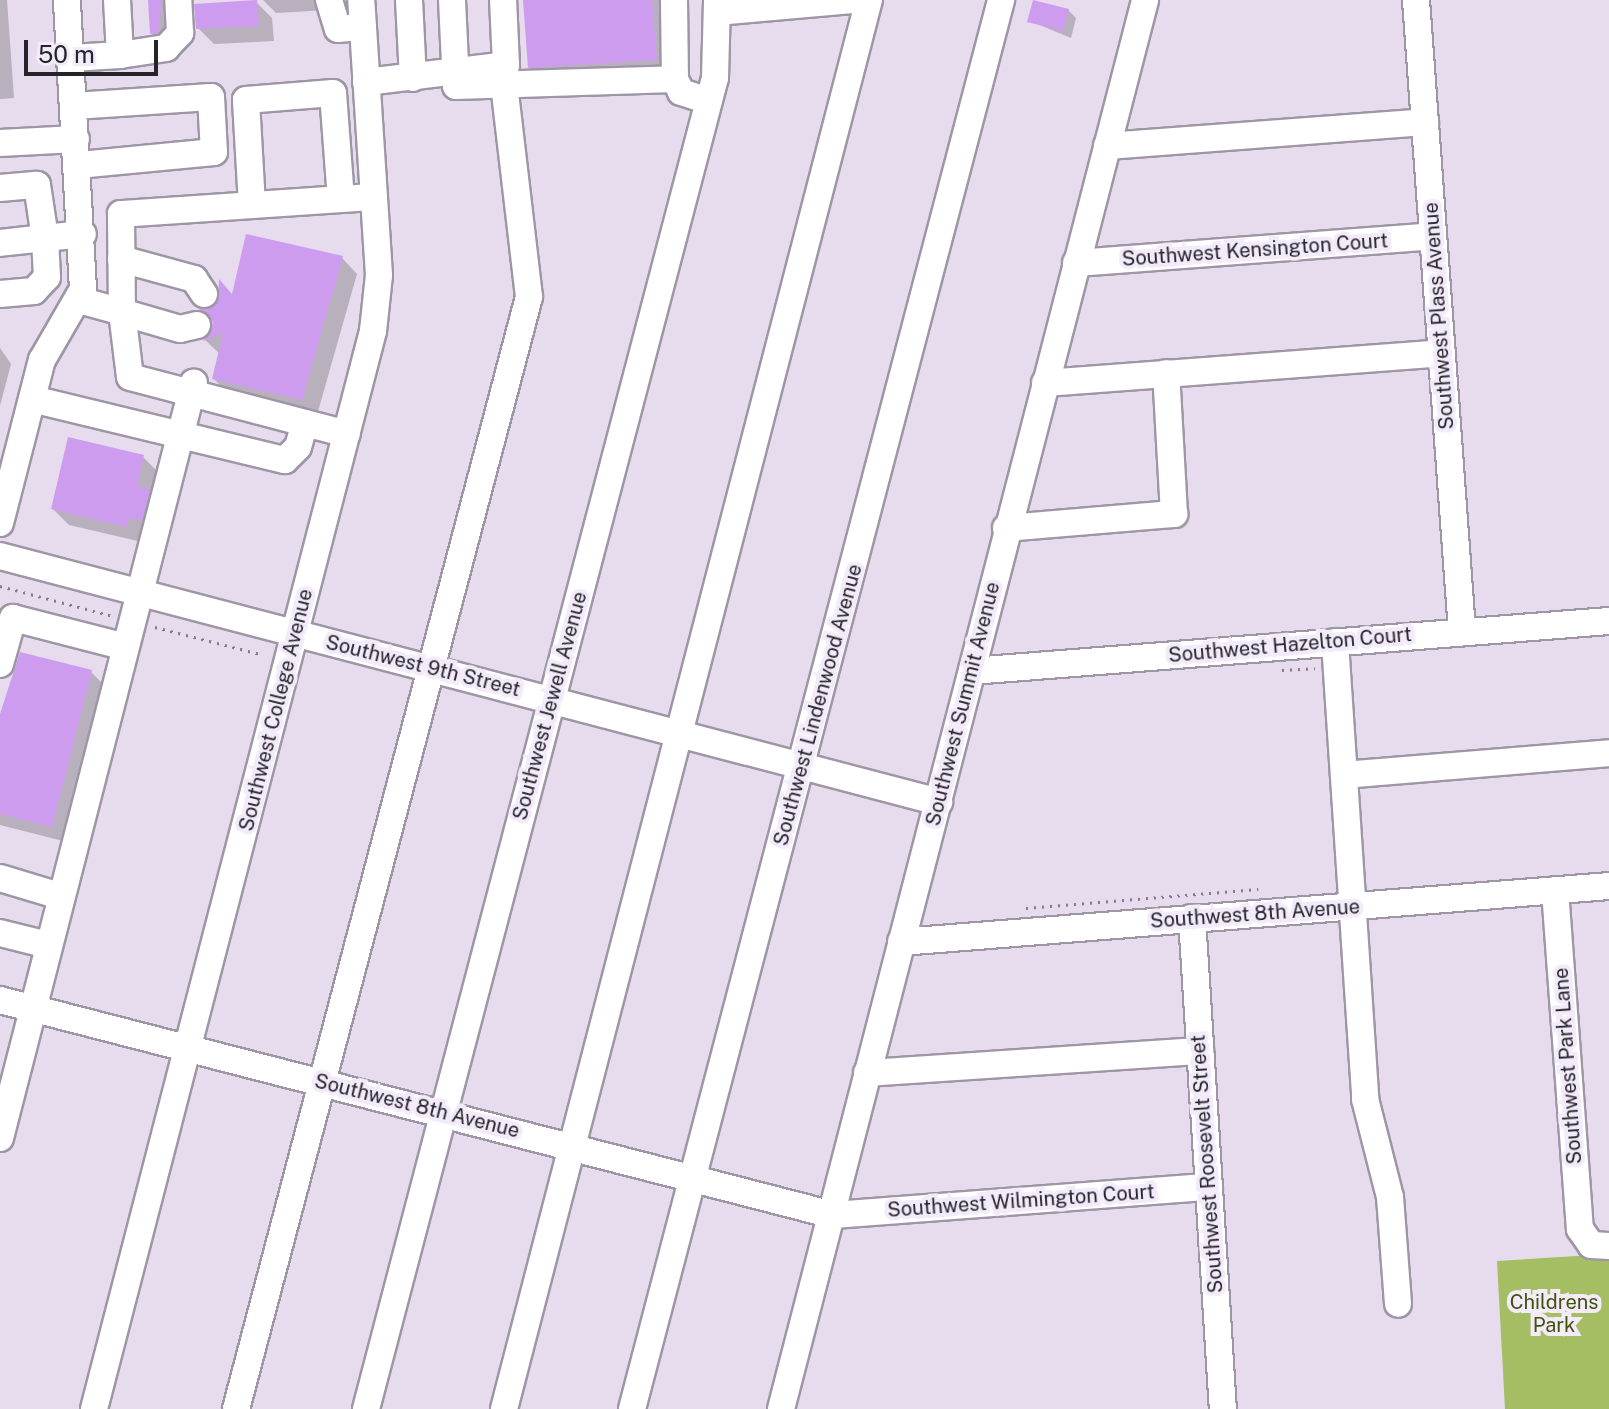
<!DOCTYPE html>
<html>
<head>
<meta charset="utf-8">
<style>
  body { margin:0 }
  #map { position:relative; width:1609px; height:1409px; overflow:hidden; background:#e6dced; font-family:"Public Sans",sans-serif }
  div>[style] { position:absolute }
  .green>* { inset:0; background:#a5be64 }
  .shadow>* { inset:0; background:#0003 }
  .building>* { inset:0; background:#cd9cee }
  .path>* { height:3px; margin-top:-1.5px; transform-origin:0; background:repeating-linear-gradient(90deg,#827c87 0 2px,transparent 0 8px) }
  .roads { filter:drop-shadow(2px 0 #9e96a5) drop-shadow(-2px 0 #9e96a5) drop-shadow(0 2px #9e96a5) drop-shadow(0 -2px #9e96a5) }
  .minor>* { height:26px; margin:-13px; padding:0 13px; transform-origin:13px; border-radius:13px; background:#fff }
  span { translate:-50% -50%; white-space:nowrap; text-align:center; line-height:1.15; -webkit-text-stroke:8px #f3eafa; paint-order:stroke }
  .street-label { font-size:20px; color:#262329 }
  .park-label { font-size:20px; color:#42520a }
  .scale { position:absolute; left:24px; top:40px; width:134px; height:36px; box-sizing:border-box; border:4px solid #262329; border-top:0; padding-left:10px; font-size:24px; line-height:28px; white-space:nowrap; color:#262329; -webkit-text-stroke:6px #f3eafa; paint-order:stroke }
</style>
</head>
<body>
<div id="map">
  <div class="green">
    <div style="clip-path:polygon(1609px 1254px,1609px 1409px,1505px 1409px,1497px 1261px)"></div>
  </div>
  <div class="shadow">
    <div style="clip-path:polygon(0 0,7px 0,14px 98px,0 99px)"></div>
    <div style="clip-path:polygon(150px 0,184px 0,167px 49px,152px 33px)"></div>
    <div style="clip-path:polygon(263px 0,328px 0,329px 10px,276px 13px)"></div>
    <div style="clip-path:polygon(525px 0,666px 0,672px 75px,546px 83px,530px 67px)"></div>
    <div style="clip-path:polygon(256px 2px,272px 18px,274px 41px,214px 44px,198px 28px)"></div>
    <div style="clip-path:polygon(1068px 10px,1076px 18px,1071px 38px,1030px 21px)"></div>
    <div style="clip-path:polygon(342px 258px,357px 274px,317px 415px,230px 395px,214px 379px,220px 354px,205px 340px,215px 322px)"></div>
    <div style="clip-path:polygon(0 348px,11px 364px,0 406px)"></div>
    <div style="clip-path:polygon(143px 457px,159px 473px,142px 542px,69px 525px,53px 509px)"></div>
    <div style="clip-path:polygon(91px 672px,107px 688px,67px 842px,0 825px,0 730px)"></div>
  </div>
  <div class="building">
    <div style="clip-path:polygon(148px 0,162px 0,158px 33px,150px 34px)"></div>
    <div style="clip-path:polygon(257px 0,259px 26px,196px 29px,194px 4px)"></div>
    <div style="clip-path:polygon(523px 0,652px 0,657px 60px,528px 68px)"></div>
    <div style="clip-path:polygon(1033px 0,1069px 9px,1063px 31px,1027px 22px)"></div>
    <div style="clip-path:polygon(246px 234px,343px 256px,302px 400px,212px 379px,223px 333px,203px 341px,213px 322px,199px 309px,218px 302px,219px 279px,232px 294px)"></div>
    <div style="clip-path:polygon(68px 437px,144px 455px,137px 486px,150px 489px,142px 521px,129px 518px,126px 527px,51px 509px)"></div>
    <div style="clip-path:polygon(20px 652px,92px 670px,52px 827px,0 814px,0 714px)"></div>
  </div>
  <div class="path">
    <div style="left:0;top:586px;width:117px;rotate:14.9deg"></div>
    <div style="left:155px;top:627px;width:108px;rotate:14.4deg"></div>
    <div style="left:1282px;top:670px;width:33px;rotate:-3deg"></div>
    <div style="left:1026px;top:908px;width:233px;rotate:-4.7deg"></div>
  </div>
  <div class="roads">
    <div class="minor">
      <div style="left:329px;top:0;width:30px;rotate:73deg"></div>
      <div style="left:338px;top:29px;width:25px;rotate:-5deg"></div>
      <div style="left:409px;top:0;width:78px;rotate:87.1deg"></div>
      <div style="left:452px;top:0;width:86px;rotate:87.3deg"></div>
      <div style="left:456px;top:86px;width:219px;rotate:-1.8deg"></div>
      <div style="left:674px;top:0;width:79px;rotate:89.3deg"></div>
      <div style="left:675px;top:79px;width:14px;rotate:65deg"></div>
      <div style="left:681px;top:92px;width:29px;rotate:18deg"></div>
      <div style="left:1416px;top:0;width:633px;rotate:85.83deg"></div>
      <div style="left:718px;top:12px;width:136px;rotate:-5.1deg"></div>
      <div style="left:120px;top:55px;width:47px;rotate:-8.7deg"></div>
      <div style="left:166px;top:48px;width:21px;rotate:-47deg"></div>
      <div style="left:180px;top:33px;width:33px;rotate:-93deg"></div>
      <div style="left:71px;top:58px;width:49px;rotate:-3.5deg"></div>
      <div style="left:120px;top:55px;width:55px;rotate:-93.1deg"></div>
      <div style="left:366px;top:82px;width:141px;rotate:-6.9deg"></div>
      <div style="left:506px;top:65px;width:65px;rotate:-92.6deg"></div>
      <div style="left:74px;top:106px;width:137px;rotate:-3.8deg"></div>
      <div style="left:211px;top:97px;width:55px;rotate:86.9deg"></div>
      <div style="left:214px;top:152px;width:137px;rotate:174.5deg"></div>
      <div style="left:0;top:143px;width:76px;rotate:-3deg"></div>
      <div style="left:1107px;top:146px;width:319px;rotate:-4.3deg"></div>
      <div style="left:0;top:188px;width:37px;rotate:-5deg"></div>
      <div style="left:37px;top:185px;width:54px;rotate:81.4deg"></div>
      <div style="left:45px;top:238px;width:45px;rotate:173.7deg"></div>
      <div style="left:252px;top:205px;width:105px;rotate:-93.3deg"></div>
      <div style="left:246px;top:100px;width:87px;rotate:-4.6deg"></div>
      <div style="left:333px;top:93px;width:106px;rotate:85.7deg"></div>
      <div style="left:121px;top:259px;width:76px;rotate:15.3deg"></div>
      <div style="left:194px;top:279px;width:18px;rotate:56deg"></div>
      <div style="left:1076px;top:263px;width:358px;rotate:-4.3deg"></div>
      <div style="left:0;top:294px;width:34px;rotate:-5deg"></div>
      <div style="left:34px;top:291px;width:19px;rotate:-47deg"></div>
      <div style="left:47px;top:277px;width:39px;rotate:-93deg"></div>
      <div style="left:45px;top:238px;width:38px;rotate:-6deg"></div>
      <div style="left:79px;top:300px;width:45px;rotate:15.6deg"></div>
      <div style="left:122px;top:312px;width:98px;rotate:-90.6deg"></div>
      <div style="left:121px;top:214px;width:253px;rotate:-3.9deg"></div>
      <div style="left:197px;top:325px;width:17px;rotate:167deg"></div>
      <div style="left:180px;top:329px;width:60px;rotate:-163.7deg"></div>
      <div style="left:122px;top:312px;width:65px;rotate:83deg"></div>
      <div style="left:130px;top:377px;width:224px;rotate:14.7deg"></div>
      <div style="left:1045px;top:383px;width:398px;rotate:-4.3deg"></div>
      <div style="left:32px;top:399px;width:260px;rotate:13.6deg"></div>
      <div style="left:285px;top:460px;width:18px;rotate:-45deg"></div>
      <div style="left:298px;top:447px;width:25px;rotate:-74deg"></div>
      <div style="left:0;top:523px;width:168px;rotate:-75.6deg"></div>
      <div style="left:42px;top:360px;width:82px;rotate:-60deg"></div>
      <div style="left:83px;top:289px;width:289px;rotate:-93.2deg"></div>
      <div style="left:1006px;top:528px;width:169px;rotate:-4.8deg"></div>
      <div style="left:1174px;top:514px;width:141px;rotate:-93.2deg"></div>
      <div style="left:0;top:556px;width:971px;rotate:14.68deg"></div>
      <div style="left:1335px;top:642px;width:458px;rotate:86.2deg"></div>
      <div style="left:1365px;top:1099px;width:101px;rotate:75.7deg"></div>
      <div style="left:1390px;top:1197px;width:107px;rotate:85.7deg"></div>
      <div style="left:0;top:664px;width:48px;rotate:-74.2deg"></div>
      <div style="left:13px;top:618px;width:113px;rotate:14.4deg"></div>
      <div style="left:972px;top:671px;width:639px;rotate:-4.49deg"></div>
      <div style="left:1344px;top:775px;width:266px;rotate:-4.7deg"></div>
      <div style="left:0;top:878px;width:63px;rotate:16.7deg"></div>
      <div style="left:1555px;top:890px;width:340px;rotate:85.8deg"></div>
      <div style="left:1580px;top:1229px;width:19px;rotate:55deg"></div>
      <div style="left:1591px;top:1245px;width:18px;rotate:3deg"></div>
      <div style="left:1192px;top:918px;width:492px;rotate:86.4deg"></div>
      <div style="left:0;top:933px;width:49px;rotate:14deg"></div>
      <div style="left:901px;top:942px;width:710px;rotate:-4.52deg"></div>
      <div style="left:0;top:1000px;width:860px;rotate:14.47deg"></div>
      <div style="left:833px;top:1215px;width:377px;rotate:-4.3deg"></div>
      <div style="left:867px;top:1073px;width:334px;rotate:-3.8deg"></div>
      <div style="left:0;top:1138px;width:780px;rotate:-75.61deg"></div>
      <div style="left:94px;top:1409px;width:1114px;rotate:-75.49deg"></div>
      <div style="left:373px;top:331px;width:56px;rotate:-83.9deg"></div>
      <div style="left:379px;top:275px;width:276px;rotate:-93.7deg"></div>
      <div style="left:236px;top:1409px;width:1150px;rotate:-75.24deg"></div>
      <div style="left:529px;top:297px;width:213px;rotate:-96.7deg"></div>
      <div style="left:366px;top:1409px;width:1376px;rotate:-75.31deg"></div>
      <div style="left:715px;top:78px;width:78px;rotate:-88.5deg"></div>
      <div style="left:504px;top:1409px;width:1456px;rotate:-75.48deg"></div>
      <div style="left:632px;top:1409px;width:1457px;rotate:-75.32deg"></div>
      <div style="left:781px;top:1409px;width:1455px;rotate:-75.51deg"></div>
    </div>
  </div>
  <div class="street-label">
    <span style="left:1255px;top:250px;rotate:-4deg">Southwest Kensington Court</span>
    <span style="left:1439px;top:316px;rotate:-94deg">Southwest Plass Avenue</span>
    <span style="left:1290px;top:645px;rotate:-5deg">Southwest Hazelton Court</span>
    <span style="left:423px;top:666px;rotate:14deg">Southwest 9th Street</span>
    <span style="left:963px;top:704px;rotate:-76deg">Southwest Summit Avenue</span>
    <span style="left:818px;top:705px;rotate:-75deg">Southwest Lindenwood Avenue</span>
    <span style="left:550px;top:706px;rotate:-75deg">Southwest Jewell Avenue</span>
    <span style="left:276px;top:710px;rotate:-76deg">Southwest College Avenue</span>
    <span style="left:1255px;top:914px;rotate:-4deg">Southwest 8th Avenue</span>
    <span style="left:1568px;top:1066px;rotate:-94deg">Southwest Park Lane</span>
    <span style="left:417px;top:1106px;rotate:14deg">Southwest 8th Avenue</span>
    <span style="left:1207px;top:1164px;rotate:-94deg">Southwest Roosevelt Street</span>
    <span style="left:1021px;top:1201px;rotate:-4deg">Southwest Wilmington Court</span>
  </div>
  <div class="park-label">
    <span style="left:1554px;top:1314px">Childrens<br>Park</span>
  </div>
  <div class="scale">50 m</div>
</div>
</body>
</html>
